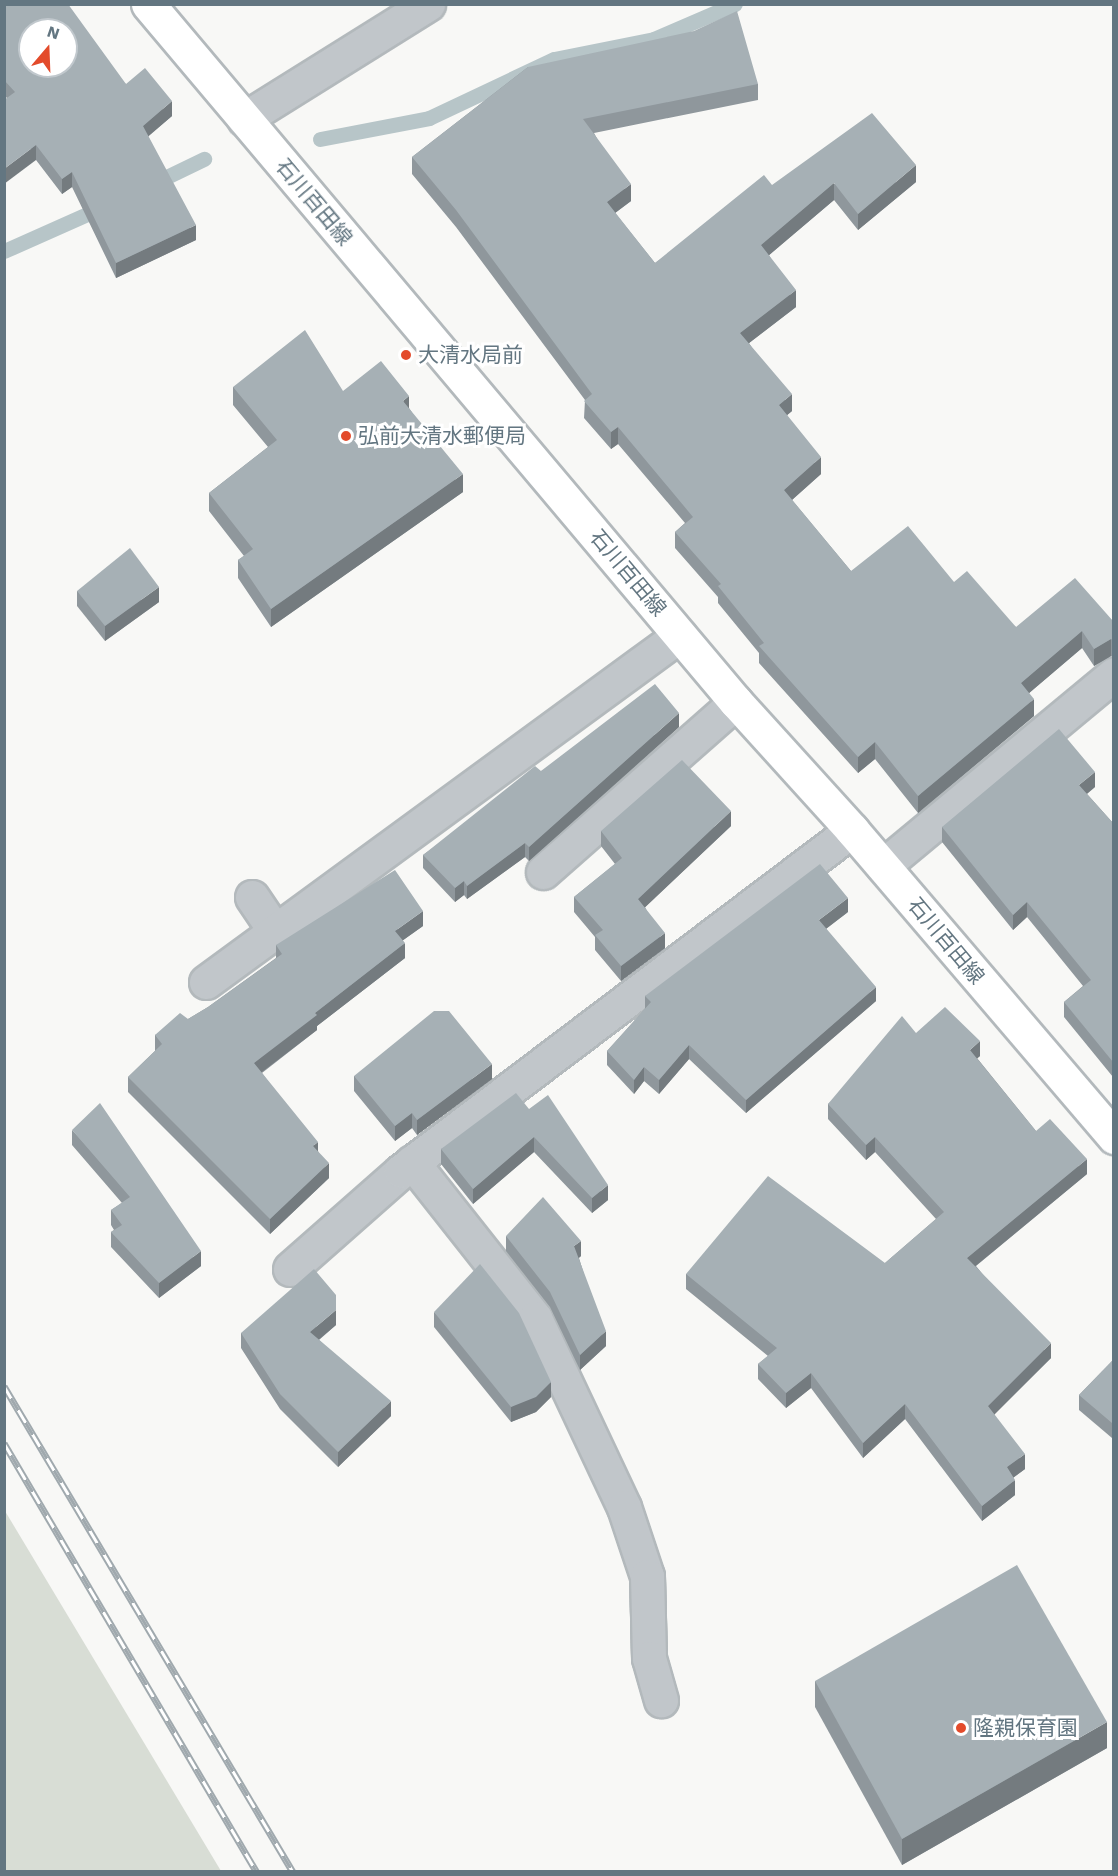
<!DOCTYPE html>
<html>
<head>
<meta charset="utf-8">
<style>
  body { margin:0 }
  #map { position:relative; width:1118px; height:1876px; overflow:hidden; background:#f8f8f6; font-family:"Work Sans","Noto Sans JP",sans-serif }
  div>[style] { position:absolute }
  .green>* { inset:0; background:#d8ddd5 }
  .stream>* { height:15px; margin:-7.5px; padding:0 7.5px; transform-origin:7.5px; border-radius:7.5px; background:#b7c5c8 }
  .roads { filter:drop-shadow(2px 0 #b3b9bc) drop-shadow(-2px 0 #b3b9bc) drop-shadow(0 2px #b3b9bc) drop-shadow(0 -2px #b3b9bc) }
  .minor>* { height:33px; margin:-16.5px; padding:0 16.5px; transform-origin:16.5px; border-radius:16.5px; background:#c1c6ca }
  .major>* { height:33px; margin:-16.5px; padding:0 16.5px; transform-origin:16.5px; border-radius:16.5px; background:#fff }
  .rail>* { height:7px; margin-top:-3.5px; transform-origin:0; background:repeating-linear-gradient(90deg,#fff 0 14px,#a0a9ae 0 28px); box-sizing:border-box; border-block:2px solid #a0a9ae }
  .wall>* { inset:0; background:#8f979c }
  .shaded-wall>* { inset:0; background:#747b7f }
  .building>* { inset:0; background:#a6b0b5 }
  .dots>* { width:16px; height:16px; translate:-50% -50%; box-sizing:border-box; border:3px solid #fff; border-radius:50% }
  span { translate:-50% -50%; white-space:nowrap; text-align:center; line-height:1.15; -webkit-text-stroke:6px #fff; paint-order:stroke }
  .street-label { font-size:21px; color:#637681 }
  .poi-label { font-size:21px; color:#637681 }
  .left { translate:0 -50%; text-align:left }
  .frame { position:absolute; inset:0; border:6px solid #637681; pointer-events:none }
  .north { position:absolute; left:18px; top:18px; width:60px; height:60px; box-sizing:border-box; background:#fff; border:2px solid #c1c8cd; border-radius:50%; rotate:19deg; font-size:16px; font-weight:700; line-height:24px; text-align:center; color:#637681 }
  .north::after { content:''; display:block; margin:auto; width:21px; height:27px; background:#e34b2b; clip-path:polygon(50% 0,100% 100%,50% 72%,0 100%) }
</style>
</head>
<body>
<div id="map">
  <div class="green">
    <div style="clip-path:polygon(4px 1511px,5px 1511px,221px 1871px,5px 1871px)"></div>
  </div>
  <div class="stream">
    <div style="left:320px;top:139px;width:111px;rotate:-10.9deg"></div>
    <div style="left:429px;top:118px;width:138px;rotate:-25.3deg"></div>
    <div style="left:554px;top:59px;width:102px;rotate:-11.3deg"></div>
    <div style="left:654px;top:39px;width:88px;rotate:-23.4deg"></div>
    <div style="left:152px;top:184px;width:58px;rotate:-25.7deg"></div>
    <div style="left:4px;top:251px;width:108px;rotate:-24deg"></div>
  </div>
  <div class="roads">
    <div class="minor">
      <div style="left:244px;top:119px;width:217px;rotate:-32deg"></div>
      <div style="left:883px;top:866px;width:300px;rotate:-39.7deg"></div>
      <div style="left:543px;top:872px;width:257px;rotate:-41.4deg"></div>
      <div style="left:252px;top:897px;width:41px;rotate:55.9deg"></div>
      <div style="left:206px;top:982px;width:587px;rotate:-36.21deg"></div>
      <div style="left:412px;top:1162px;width:199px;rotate:51.7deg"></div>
      <div style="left:535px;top:1318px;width:209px;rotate:64.8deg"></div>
      <div style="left:624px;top:1507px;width:73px;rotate:71.6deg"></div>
      <div style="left:647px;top:1576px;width:82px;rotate:88.6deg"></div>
      <div style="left:649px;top:1658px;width:44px;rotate:74.1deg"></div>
      <div style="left:290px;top:1269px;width:148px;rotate:-41.4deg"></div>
      <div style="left:401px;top:1171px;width:565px;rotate:-37.09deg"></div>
    </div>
    <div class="major">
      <div style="left:148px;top:4px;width:913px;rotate:49.89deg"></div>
      <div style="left:736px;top:702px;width:173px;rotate:47.8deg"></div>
      <div style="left:852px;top:830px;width:404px;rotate:49.5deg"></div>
    </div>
  </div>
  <div class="rail">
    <div style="left:4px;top:1386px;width:565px;rotate:59.26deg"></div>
    <div style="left:4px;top:1443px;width:498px;rotate:59.5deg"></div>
  </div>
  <div class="wall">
    <div style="clip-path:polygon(4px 5px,126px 84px,172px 116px,148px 136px,196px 240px,116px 278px,72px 187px,62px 194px,36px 160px,7px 98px,4px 95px)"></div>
    <div style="clip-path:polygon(528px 67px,758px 84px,758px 100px,594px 133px,631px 201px,615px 213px,655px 263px,772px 185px,916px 182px,858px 230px,834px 200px,769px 255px,796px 307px,749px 343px,792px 411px,787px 415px,821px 474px,792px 500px,851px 571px,954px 582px,1016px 627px,1113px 621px,1113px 656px,1111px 656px,1094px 666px,1082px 648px,1029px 693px,1034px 716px,918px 813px,875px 759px,858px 773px,759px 663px,759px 653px,718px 603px,718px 597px,675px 548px,675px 532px,685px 523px,618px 444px,611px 449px,584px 418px,585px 400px,456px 227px,412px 174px,412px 157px)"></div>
    <div style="clip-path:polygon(233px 387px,343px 391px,409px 408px,463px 492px,271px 627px,238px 578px,238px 560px,244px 556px,209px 511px,209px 493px,268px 447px,233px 405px)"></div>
    <div style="clip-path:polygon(77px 591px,159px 602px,105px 641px,77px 606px)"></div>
    <div style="clip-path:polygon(679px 727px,529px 861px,525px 857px,467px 899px,464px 895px,455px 902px,423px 868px,423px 855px,541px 771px)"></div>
    <div style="clip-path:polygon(1095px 787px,1087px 794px,1113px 823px,1113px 1077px,1064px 1017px,1064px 1002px,1083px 986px,1027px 917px,1013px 930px,942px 842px,942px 827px)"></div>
    <div style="clip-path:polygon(731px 826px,645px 907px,665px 948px,621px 981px,595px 950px,595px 937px,574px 912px,574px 897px,615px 864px,601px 846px,601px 831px)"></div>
    <div style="clip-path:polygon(848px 912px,826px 929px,876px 1001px,746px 1113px,689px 1059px,659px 1094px,644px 1081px,634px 1094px,607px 1065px,607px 1051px,645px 1009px,645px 996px)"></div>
    <div style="clip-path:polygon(423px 926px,403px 940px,405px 958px,317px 1026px,317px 1030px,262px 1073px,318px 1151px,329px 1178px,270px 1234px,128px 1092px,128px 1077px,155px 1051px,155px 1035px,188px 1019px,208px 1007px,276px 958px,276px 945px)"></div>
    <div style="clip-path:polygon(916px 1033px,980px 1056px,977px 1058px,1036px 1131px,1087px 1174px,976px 1266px,1051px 1358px,994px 1414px,1025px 1469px,1013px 1478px,1015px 1495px,982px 1521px,905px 1419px,863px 1458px,811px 1388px,786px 1408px,758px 1379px,758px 1364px,768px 1356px,686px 1289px,686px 1274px,885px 1263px,936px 1219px,875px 1152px,866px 1160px,828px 1119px,828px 1104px)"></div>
    <div style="clip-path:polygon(354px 1076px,492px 1079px,417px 1135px,412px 1128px,395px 1141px,354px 1091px)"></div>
    <div style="clip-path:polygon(529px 1109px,608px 1200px,592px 1213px,534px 1152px,473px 1204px,441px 1164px,441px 1149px)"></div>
    <div style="clip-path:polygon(72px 1130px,201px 1266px,159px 1298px,111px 1247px,111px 1232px,114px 1230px,111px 1225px,111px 1210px,122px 1203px,72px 1145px)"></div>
    <div style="clip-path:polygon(506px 1236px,581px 1256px,579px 1258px,606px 1346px,580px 1370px,550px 1307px,506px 1251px)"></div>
    <div style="clip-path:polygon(434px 1312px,551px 1397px,536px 1412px,511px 1422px,434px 1327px)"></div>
    <div style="clip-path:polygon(336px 1325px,319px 1340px,391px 1416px,338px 1467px,280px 1409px,241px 1348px,241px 1333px)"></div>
    <div style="clip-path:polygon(1113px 1360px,1113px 1436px,1112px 1438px,1079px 1410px,1079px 1395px)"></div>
    <div style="clip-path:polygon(815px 1681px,1107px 1748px,902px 1865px,815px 1707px)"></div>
  </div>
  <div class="shaded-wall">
    <div style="clip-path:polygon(172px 101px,172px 116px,143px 141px,143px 126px)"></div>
    <div style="clip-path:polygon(36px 145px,36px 160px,4px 184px,4px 169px)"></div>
    <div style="clip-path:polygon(916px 165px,916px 182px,858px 230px,858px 214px)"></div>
    <div style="clip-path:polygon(72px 172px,72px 187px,62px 194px,62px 179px)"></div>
    <div style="clip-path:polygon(834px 183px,834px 200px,761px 262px,761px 245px)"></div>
    <div style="clip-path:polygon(631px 184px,631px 201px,607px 219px,607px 202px)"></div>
    <div style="clip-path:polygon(196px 225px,196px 240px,116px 278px,116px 263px)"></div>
    <div style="clip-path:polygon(796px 290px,796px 307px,740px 350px,740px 333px)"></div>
    <div style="clip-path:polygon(792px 394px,792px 411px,779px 422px,779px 405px)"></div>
    <div style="clip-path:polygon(409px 396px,409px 414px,403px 401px)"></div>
    <div style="clip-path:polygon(618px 427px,618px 444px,611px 449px,611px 432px)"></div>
    <div style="clip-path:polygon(821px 457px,821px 474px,784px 507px,784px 490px)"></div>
    <div style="clip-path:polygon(463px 474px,463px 492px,271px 627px,271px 609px)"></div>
    <div style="clip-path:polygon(159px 587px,159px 602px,105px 641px,105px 626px)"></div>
    <div style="clip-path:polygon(1082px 631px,1082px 648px,1021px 700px,1021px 683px)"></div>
    <div style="clip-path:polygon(1111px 639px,1111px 656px,1094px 666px,1094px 649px)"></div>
    <div style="clip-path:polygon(1034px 699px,1034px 716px,918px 813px,918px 796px)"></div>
    <div style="clip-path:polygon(679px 713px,679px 727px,529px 861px,529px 847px)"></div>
    <div style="clip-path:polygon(875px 742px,875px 759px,858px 773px,858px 757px)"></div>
    <div style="clip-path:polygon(1095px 772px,1095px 787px,1079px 800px,1079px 785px)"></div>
    <div style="clip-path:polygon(731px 811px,731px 826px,638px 914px,638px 899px)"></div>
    <div style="clip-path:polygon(525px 843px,525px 857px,467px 899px,467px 886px)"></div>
    <div style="clip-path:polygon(464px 881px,464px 895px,455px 902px,455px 888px)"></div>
    <div style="clip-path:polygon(848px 898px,848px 912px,819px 934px,819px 920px)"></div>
    <div style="clip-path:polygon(1027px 902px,1027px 917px,1013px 930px,1013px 915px)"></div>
    <div style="clip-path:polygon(423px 911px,423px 926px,395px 946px,395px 931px)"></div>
    <div style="clip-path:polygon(665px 933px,665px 948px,621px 981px,621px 966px)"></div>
    <div style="clip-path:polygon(405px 943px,405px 958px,317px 1026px,317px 1030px,254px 1078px,254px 1063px,315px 1013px)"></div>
    <div style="clip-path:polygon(876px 987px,876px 1001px,746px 1113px,746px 1100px)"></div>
    <div style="clip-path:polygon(980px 1041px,980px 1056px,970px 1065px,970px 1050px)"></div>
    <div style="clip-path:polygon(689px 1045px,689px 1059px,659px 1094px,659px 1080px)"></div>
    <div style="clip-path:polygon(492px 1064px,492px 1079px,417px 1135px,417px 1120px)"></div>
    <div style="clip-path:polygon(644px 1067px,644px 1081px,634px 1094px,634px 1080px)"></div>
    <div style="clip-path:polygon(412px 1113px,412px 1128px,395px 1141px,395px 1126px)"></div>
    <div style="clip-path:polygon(534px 1137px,534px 1152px,473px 1204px,473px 1189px)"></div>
    <div style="clip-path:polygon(875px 1137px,875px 1152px,866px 1160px,866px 1145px)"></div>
    <div style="clip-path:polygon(318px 1142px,318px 1157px,313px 1146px)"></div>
    <div style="clip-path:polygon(1087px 1159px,1087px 1174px,967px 1273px,967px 1258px)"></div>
    <div style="clip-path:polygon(329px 1163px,329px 1178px,270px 1234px,270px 1219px)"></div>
    <div style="clip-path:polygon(608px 1185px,608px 1200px,592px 1213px,592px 1198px)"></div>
    <div style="clip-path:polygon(581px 1241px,581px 1256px,574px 1261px,574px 1246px)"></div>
    <div style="clip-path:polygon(201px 1251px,201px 1266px,159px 1298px,159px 1283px)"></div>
    <div style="clip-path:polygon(336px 1310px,336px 1325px,310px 1347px,310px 1332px)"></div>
    <div style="clip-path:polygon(606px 1331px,606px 1346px,580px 1370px,580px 1355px)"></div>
    <div style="clip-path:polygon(1051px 1343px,1051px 1358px,988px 1421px,988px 1406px)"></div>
    <div style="clip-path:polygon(811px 1373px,811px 1388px,786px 1408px,786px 1393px)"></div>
    <div style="clip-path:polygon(551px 1382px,551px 1397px,536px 1412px,511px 1422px,511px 1407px)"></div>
    <div style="clip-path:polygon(391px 1401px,391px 1416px,338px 1467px,338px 1452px)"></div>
    <div style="clip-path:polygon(905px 1404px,905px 1419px,863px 1458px,863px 1443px)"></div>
    <div style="clip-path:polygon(1113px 1421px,1113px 1436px,1112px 1438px,1112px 1423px)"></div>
    <div style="clip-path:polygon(1025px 1454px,1025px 1469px,1007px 1482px,1007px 1467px)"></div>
    <div style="clip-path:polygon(1015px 1480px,1015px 1495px,982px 1521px,982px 1506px)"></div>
    <div style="clip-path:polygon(1107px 1722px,1107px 1748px,902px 1865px,902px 1839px)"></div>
  </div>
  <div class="building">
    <div style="clip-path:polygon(evenodd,5px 4px,68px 4px,126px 84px,145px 68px,172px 101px,143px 126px,196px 225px,116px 263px,72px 172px,62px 179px,36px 145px,4px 169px,4px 100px,15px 92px,4px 80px,5px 4px,30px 30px,66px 30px,66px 66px,30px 66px,30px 30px)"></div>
    <div style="clip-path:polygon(737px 11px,758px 84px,583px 119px,631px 184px,607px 202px,655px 263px,764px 175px,772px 185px,872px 113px,916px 165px,858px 214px,834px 183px,761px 245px,796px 290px,740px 333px,792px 394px,779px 405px,821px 457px,784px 490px,851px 571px,908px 526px,954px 582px,967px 571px,1016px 627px,1075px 578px,1113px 621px,1113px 640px,1111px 639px,1094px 649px,1082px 631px,1021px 683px,1034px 699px,918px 796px,875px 742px,858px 757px,759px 646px,764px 643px,718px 586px,721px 584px,675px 532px,693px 517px,618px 427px,611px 432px,584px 401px,592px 394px,456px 210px,412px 157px,528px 67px,694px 31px)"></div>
    <div style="clip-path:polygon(305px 330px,343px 391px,381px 361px,409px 396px,403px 401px,463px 474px,271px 609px,238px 560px,253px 549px,209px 493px,277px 440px,233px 387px)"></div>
    <div style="clip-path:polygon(130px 548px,159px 587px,105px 626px,77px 591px)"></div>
    <div style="clip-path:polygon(655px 684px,679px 713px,529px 847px,525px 843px,467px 886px,464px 881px,455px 888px,423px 855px,535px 766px,541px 771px)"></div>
    <div style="clip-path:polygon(1059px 729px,1095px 772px,1079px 785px,1113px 823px,1113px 1062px,1064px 1002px,1091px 980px,1027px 902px,1013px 915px,942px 827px)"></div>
    <div style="clip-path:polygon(682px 760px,731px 811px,638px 899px,665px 933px,621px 966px,595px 935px,603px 930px,574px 897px,622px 858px,601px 831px)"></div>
    <div style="clip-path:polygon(820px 864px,848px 898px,819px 920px,876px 987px,746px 1100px,689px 1045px,659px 1080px,644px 1067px,634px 1080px,607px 1051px,651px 1002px,645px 996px)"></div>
    <div style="clip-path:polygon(395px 870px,423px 911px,395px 931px,405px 943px,315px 1013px,317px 1015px,254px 1063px,318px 1142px,313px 1146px,329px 1163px,270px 1219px,128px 1077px,162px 1044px,155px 1035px,180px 1013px,188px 1019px,208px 1007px,282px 954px,276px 945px)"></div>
    <div style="clip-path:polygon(945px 1007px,980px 1041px,970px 1050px,1036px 1131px,1050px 1119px,1087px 1159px,967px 1258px,1051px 1343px,988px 1406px,1025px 1454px,1007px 1467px,1015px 1480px,982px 1506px,905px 1404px,863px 1443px,811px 1373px,786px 1393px,758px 1364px,777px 1348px,686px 1274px,768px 1176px,885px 1263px,944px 1212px,875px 1137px,866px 1145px,828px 1104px,902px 1016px,916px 1033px)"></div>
    <div style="clip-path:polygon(434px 1011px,449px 1011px,492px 1064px,417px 1120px,412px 1113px,395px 1126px,354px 1076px)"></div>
    <div style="clip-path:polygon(516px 1093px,529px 1109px,548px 1095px,608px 1185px,592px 1198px,534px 1137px,473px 1189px,441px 1149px)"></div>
    <div style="clip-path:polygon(100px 1103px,201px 1251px,159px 1283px,111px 1232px,122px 1225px,111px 1210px,130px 1197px,72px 1130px)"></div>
    <div style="clip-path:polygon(543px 1197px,581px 1241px,574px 1246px,606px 1331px,580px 1355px,550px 1292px,506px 1236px)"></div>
    <div style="clip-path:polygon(480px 1264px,519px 1313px,551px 1382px,536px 1397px,511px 1407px,434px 1312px)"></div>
    <div style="clip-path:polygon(314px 1269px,336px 1295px,336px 1310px,310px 1332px,391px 1401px,338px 1452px,280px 1394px,241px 1333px)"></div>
    <div style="clip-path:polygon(1113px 1360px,1113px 1421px,1112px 1423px,1079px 1395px)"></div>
    <div style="clip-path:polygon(1017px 1565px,1107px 1722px,902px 1839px,815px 1681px)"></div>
  </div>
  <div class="dots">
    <div style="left:406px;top:355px;background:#e34b2b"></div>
    <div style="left:346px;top:436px;background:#e34b2b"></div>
    <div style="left:961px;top:1728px;background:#e34b2b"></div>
  </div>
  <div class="street-label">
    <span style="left:314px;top:202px;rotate:50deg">石川百田線</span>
    <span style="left:628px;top:573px;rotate:50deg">石川百田線</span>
    <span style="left:946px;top:941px;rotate:50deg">石川百田線</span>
  </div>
  <div class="poi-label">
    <span class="left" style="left:418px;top:355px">大清水局前</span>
    <span class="left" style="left:358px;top:436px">弘前大清水郵便局</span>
    <span class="left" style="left:973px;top:1728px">隆親保育園</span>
  </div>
  <div class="frame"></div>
  <div class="north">N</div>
</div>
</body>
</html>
